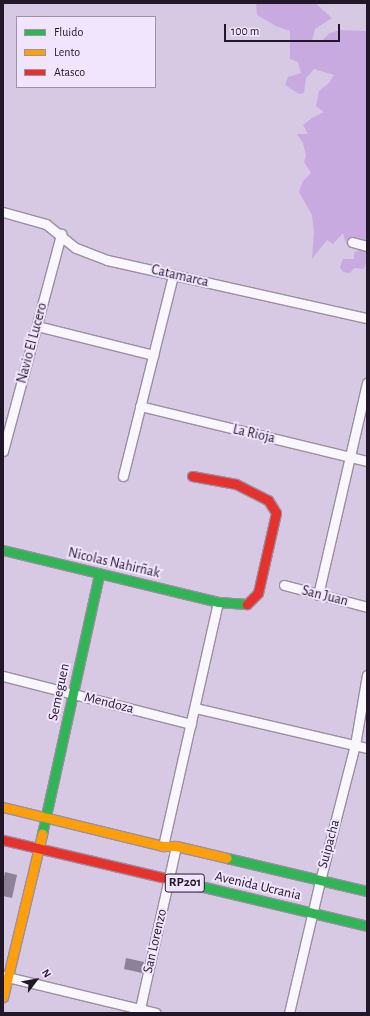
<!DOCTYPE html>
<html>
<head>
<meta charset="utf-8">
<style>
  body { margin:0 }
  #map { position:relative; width:370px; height:1016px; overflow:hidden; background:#d7c8e3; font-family:"Alegreya Sans",sans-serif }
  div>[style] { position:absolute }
  .green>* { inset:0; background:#c9aae0 }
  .building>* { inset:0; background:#8b8297 }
  .roads { filter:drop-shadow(1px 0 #998ea2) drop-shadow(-1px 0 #998ea2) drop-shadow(0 1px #998ea2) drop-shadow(0 -1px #998ea2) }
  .street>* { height:9px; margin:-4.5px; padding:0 4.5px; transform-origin:4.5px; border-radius:4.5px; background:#f9f7fb }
  .fast>* { height:9px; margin:-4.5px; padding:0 4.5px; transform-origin:4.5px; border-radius:4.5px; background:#30b455 }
  .slow>* { height:9px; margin:-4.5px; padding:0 4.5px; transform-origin:4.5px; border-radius:4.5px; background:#ff9f0a }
  .jam>* { height:9px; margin:-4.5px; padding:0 4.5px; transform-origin:4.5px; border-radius:4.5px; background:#e5322d }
  span { translate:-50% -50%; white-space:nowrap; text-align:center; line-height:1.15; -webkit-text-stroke:4px #f1e4fd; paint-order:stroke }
  .shield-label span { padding:1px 3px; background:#f1e4fd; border:1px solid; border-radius:3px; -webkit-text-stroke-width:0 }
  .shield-label { font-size:13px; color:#211729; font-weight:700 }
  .street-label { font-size:14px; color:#211729 }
  .frame { position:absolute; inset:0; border:4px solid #211729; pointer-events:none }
  .legend { position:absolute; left:16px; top:16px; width:140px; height:72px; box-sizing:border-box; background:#f1e4fd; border:1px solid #9e92a8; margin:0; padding:5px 7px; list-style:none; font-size:12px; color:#211729 }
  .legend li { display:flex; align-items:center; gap:8px; height:20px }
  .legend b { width:20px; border:1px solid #9e92a8 }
  .north { position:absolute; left:16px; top:960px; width:40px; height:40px; -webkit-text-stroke:3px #f1e4fd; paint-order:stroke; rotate:58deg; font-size:11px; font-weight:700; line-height:16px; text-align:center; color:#211729 }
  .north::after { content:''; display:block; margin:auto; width:14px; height:18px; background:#211729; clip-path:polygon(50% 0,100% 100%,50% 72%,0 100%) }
  .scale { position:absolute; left:224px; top:24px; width:116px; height:18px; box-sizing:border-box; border:2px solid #211729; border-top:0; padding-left:5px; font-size:12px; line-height:14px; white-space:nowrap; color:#211729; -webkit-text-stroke:3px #f1e4fd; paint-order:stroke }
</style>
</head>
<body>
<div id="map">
  <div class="green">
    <div style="clip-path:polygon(256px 3px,315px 3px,332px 18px,315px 29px,312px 41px,320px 42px,330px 33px,340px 30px,366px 31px,367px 28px,367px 259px,364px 269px,354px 268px,350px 273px,343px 272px,340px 267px,343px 259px,354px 259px,354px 253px,361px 249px,346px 244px,343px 233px,333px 244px,327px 240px,312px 259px,314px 232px,312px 215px,299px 192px,303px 181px,311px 173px,304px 162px,306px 156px,303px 143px,297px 134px,308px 134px,303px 125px,312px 118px,324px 112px,316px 106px,319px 91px,329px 83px,334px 75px,314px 69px,306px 78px,304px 93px,299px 94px,285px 85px,288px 77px,301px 73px,298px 62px,290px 59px,290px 31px,276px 26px,257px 15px)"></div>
  </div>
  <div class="building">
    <div style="clip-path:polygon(5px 872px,17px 875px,12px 898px,3px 896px,3px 882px)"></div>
    <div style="clip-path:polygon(126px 958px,144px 962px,142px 973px,124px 969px)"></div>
  </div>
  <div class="roads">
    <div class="street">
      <div style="left:3px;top:212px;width:45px;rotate:15.6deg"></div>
      <div style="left:46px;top:224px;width:38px;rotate:39deg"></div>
      <div style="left:76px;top:248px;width:33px;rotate:21deg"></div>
      <div style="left:107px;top:260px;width:266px;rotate:12.6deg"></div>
      <div style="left:352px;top:242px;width:16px;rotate:15deg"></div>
      <div style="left:37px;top:326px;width:120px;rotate:14deg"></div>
      <div style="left:140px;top:406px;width:234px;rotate:13.6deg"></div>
      <div style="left:3px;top:451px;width:225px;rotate:-75deg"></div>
      <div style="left:123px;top:476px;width:207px;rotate:-76deg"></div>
      <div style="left:284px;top:585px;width:86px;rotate:14.8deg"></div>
      <div style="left:318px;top:595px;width:218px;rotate:-77deg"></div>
      <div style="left:3px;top:676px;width:194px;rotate:14.3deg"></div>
      <div style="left:195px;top:708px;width:177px;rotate:13.1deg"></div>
      <div style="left:163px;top:846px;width:250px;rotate:-77.3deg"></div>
      <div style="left:3px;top:976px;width:157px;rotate:13.6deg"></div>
      <div style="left:139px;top:1013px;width:171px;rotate:-77.5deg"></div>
      <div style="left:289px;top:1013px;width:136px;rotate:-76.8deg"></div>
      <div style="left:320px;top:881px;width:140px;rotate:-75.6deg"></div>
      <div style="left:355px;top:745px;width:71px;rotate:-80.3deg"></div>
    </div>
    <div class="fast">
      <div style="left:3px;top:550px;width:221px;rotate:13.6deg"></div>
      <div style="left:218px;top:602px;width:29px;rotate:4deg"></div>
      <div style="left:42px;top:834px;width:266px;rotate:-77.6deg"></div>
      <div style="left:227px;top:858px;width:144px;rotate:13.3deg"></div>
      <div style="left:187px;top:883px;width:185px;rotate:13.4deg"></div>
    </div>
    <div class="slow">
      <div style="left:3px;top:807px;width:165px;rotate:13.7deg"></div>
      <div style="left:163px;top:846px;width:13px"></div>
      <div style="left:176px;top:846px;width:52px;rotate:13.2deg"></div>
      <div style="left:3px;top:997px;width:168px;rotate:-76.5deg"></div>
    </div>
    <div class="jam">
      <div style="left:192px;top:476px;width:45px;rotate:10.3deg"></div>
      <div style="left:236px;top:484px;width:36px;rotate:27deg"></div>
      <div style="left:268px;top:500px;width:15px;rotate:58deg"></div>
      <div style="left:276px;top:513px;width:82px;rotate:102.7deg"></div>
      <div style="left:258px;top:593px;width:16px;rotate:135deg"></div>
      <div style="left:3px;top:840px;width:189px;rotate:13.2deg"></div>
    </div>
  </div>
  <div class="shield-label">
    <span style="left:185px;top:883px">RP201</span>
  </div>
  <div class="street-label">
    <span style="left:180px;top:276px;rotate:13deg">Catamarca</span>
    <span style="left:32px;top:343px;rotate:-75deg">Navio El Lucero</span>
    <span style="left:254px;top:434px;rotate:13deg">La Rioja</span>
    <span style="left:114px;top:563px;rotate:13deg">Nicolas Nahirñak</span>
    <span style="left:325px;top:596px;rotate:14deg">San Juan</span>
    <span style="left:59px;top:692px;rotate:-78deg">Semeguen</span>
    <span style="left:109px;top:703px;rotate:14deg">Mendoza</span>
    <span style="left:329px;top:844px;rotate:-75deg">Suipacha</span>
    <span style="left:258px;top:886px;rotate:13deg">Avenida Ucrania</span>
    <span style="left:155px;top:941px;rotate:-77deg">San Lorenzo</span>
  </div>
  <div class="frame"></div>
  <ul class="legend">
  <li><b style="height:5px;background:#30b455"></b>Fluido</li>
  <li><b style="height:5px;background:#ff9f0a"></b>Lento</li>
  <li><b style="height:5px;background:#e5322d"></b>Atasco</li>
  </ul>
  <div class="north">N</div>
  <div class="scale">100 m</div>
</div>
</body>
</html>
